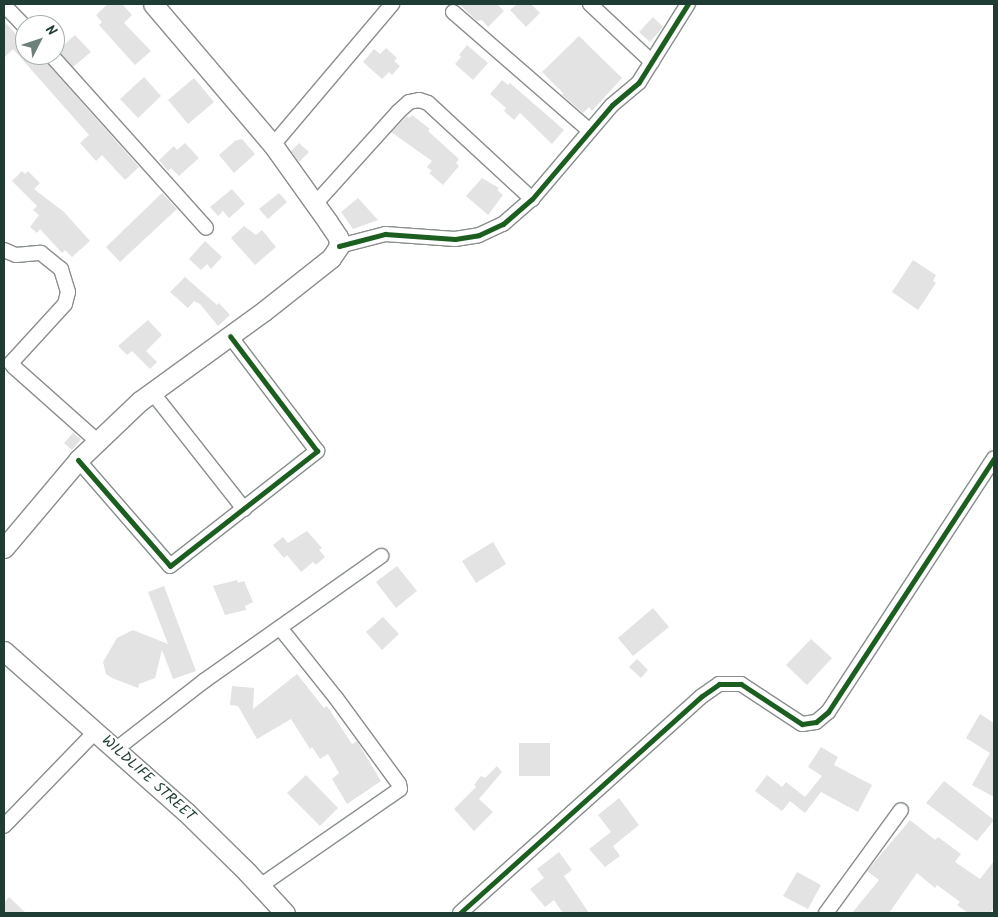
<!DOCTYPE html>
<html>
<head>
<meta charset="utf-8">
<style>
  body { margin:0 }
  #map { position:relative; width:998px; height:917px; overflow:hidden; background:#fff; font-family:Kalam,sans-serif }
  div>[style] { position:absolute }
  .building>* { inset:0; background:#e2e3e2 }
  .roads { filter:drop-shadow(1px 0 #898f8d) drop-shadow(-1px 0 #898f8d) drop-shadow(0 1px #898f8d) drop-shadow(0 -1px #898f8d) }
  .minor>* { height:14px; margin:-7px; padding:0 7px; transform-origin:7px; border-radius:7px; background:#fff }
  .major>* { height:19px; margin:-9.5px; padding:0 9.5px; transform-origin:9.5px; border-radius:9.5px; background:#fff }
  .cycleway>* { height:5px; margin:-2.5px; padding:0 2.5px; transform-origin:2.5px; border-radius:2.5px; background:#1b5e20 }
  span { translate:-50% -50%; white-space:nowrap; text-align:center; line-height:1.15; -webkit-text-stroke:4px #fff; paint-order:stroke }
  .street-label { font-size:15px; color:#1f3d34 }
  .frame { position:absolute; inset:0; border:5px solid #1f3d34; pointer-events:none }
  .north { position:absolute; left:15px; top:15px; width:50px; height:50px; box-sizing:border-box; background:#fff; border:1px solid #a5b1ae; border-radius:50%; rotate:49deg; font-size:14px; font-weight:700; line-height:20px; text-align:center; color:#1f3d34 }
  .north::after { content:''; display:block; margin:auto; width:18px; height:22px; background:#6d817b; clip-path:polygon(50% 0,100% 100%,50% 72%,0 100%) }
</style>
</head>
<body>
<div id="map">
  <div class="building">
    <div style="clip-path:polygon(108px 4px,122px 4px,132px 15px,124px 23px,151px 51px,135px 65px,99px 25px,102px 22px,96px 15px)"></div>
    <div style="clip-path:polygon(459px 4px,497px 4px,504px 11px,488px 27px,482px 20px,477px 21px)"></div>
    <div style="clip-path:polygon(517px 4px,531px 4px,540px 13px,526px 27px,510px 10px)"></div>
    <div style="clip-path:polygon(653px 17px,663px 27px,650px 42px,639px 32px)"></div>
    <div style="clip-path:polygon(4px 21px,25px 44px,25px 55px,35px 55px,42px 63px,45px 61px,139px 167px,125px 180px,102px 155px,96px 161px,80px 143px,89px 135px,13px 49px,4px 58px)"></div>
    <div style="clip-path:polygon(75px 35px,91px 52px,73px 67px,58px 50px)"></div>
    <div style="clip-path:polygon(579px 36px,622px 78px,592px 111px,589px 107px,583px 113px,562px 95px,563px 93px,542px 72px)"></div>
    <div style="clip-path:polygon(467px 45px,488px 63px,473px 80px,455px 64px,461px 57px,459px 55px)"></div>
    <div style="clip-path:polygon(386px 48px,397px 58px,394px 61px,400px 66px,392px 75px,389px 72px,382px 79px,363px 62px,374px 49px,380px 54px)"></div>
    <div style="clip-path:polygon(144px 77px,161px 96px,138px 118px,120px 99px)"></div>
    <div style="clip-path:polygon(194px 78px,214px 102px,188px 124px,168px 100px)"></div>
    <div style="clip-path:polygon(502px 80px,508px 85px,510px 83px,564px 130px,552px 144px,520px 113px,514px 120px,504px 111px,506px 108px,490px 94px)"></div>
    <div style="clip-path:polygon(412px 115px,430px 129px,428px 131px,459px 159px,456px 163px,459px 166px,443px 185px,429px 173px,432px 171px,427px 167px,432px 161px,391px 132px,407px 116px,409px 118px)"></div>
    <div style="clip-path:polygon(242px 139px,255px 154px,234px 173px,219px 155px,235px 141px)"></div>
    <div style="clip-path:polygon(185px 143px,199px 158px,179px 176px,171px 168px,168px 171px,159px 160px,174px 146px,177px 150px)"></div>
    <div style="clip-path:polygon(299px 143px,309px 152px,299px 162px,291px 151px)"></div>
    <div style="clip-path:polygon(22px 171px,25px 174px,28px 171px,40px 183px,34px 189px,64px 212px,90px 241px,72px 257px,65px 250px,62px 253px,40px 229px,37px 233px,30px 227px,39px 215px,33px 210px,37px 206px,12px 181px)"></div>
    <div style="clip-path:polygon(482px 178px,499px 188px,497px 190px,503px 195px,488px 215px,466px 196px)"></div>
    <div style="clip-path:polygon(232px 189px,245px 204px,229px 218px,223px 211px,218px 216px,210px 207px)"></div>
    <div style="clip-path:polygon(162px 193px,177px 209px,120px 262px,106px 247px)"></div>
    <div style="clip-path:polygon(279px 193px,287px 202px,268px 219px,259px 209px)"></div>
    <div style="clip-path:polygon(358px 198px,378px 220px,353px 229px,341px 212px)"></div>
    <div style="clip-path:polygon(244px 226px,256px 235px,262px 230px,276px 247px,255px 265px,231px 238px)"></div>
    <div style="clip-path:polygon(205px 241px,222px 257px,211px 269px,207px 264px,201px 270px,189px 259px)"></div>
    <div style="clip-path:polygon(913px 260px,936px 275px,933px 281px,936px 283px,918px 310px,892px 292px)"></div>
    <div style="clip-path:polygon(185px 277px,217px 305px,219px 303px,230px 315px,218px 326px,200px 304px,194px 301px,188px 308px,170px 292px)"></div>
    <div style="clip-path:polygon(148px 320px,162px 335px,146px 351px,157px 362px,150px 369px,132px 351px,127px 355px,118px 346px)"></div>
    <div style="clip-path:polygon(73px 433px,81px 439px,72px 450px,64px 443px)"></div>
    <div style="clip-path:polygon(307px 531px,322px 548px,319px 550px,325px 557px,316px 565px,313px 562px,301px 572px,287px 555px,284px 558px,273px 545px,283px 537px,288px 543px)"></div>
    <div style="clip-path:polygon(493px 542px,506px 564px,476px 583px,462px 561px)"></div>
    <div style="clip-path:polygon(397px 566px,417px 591px,396px 608px,376px 582px)"></div>
    <div style="clip-path:polygon(237px 580px,238px 583px,244px 581px,253px 602px,245px 606px,246px 610px,225px 615px,213px 586px)"></div>
    <div style="clip-path:polygon(164px 586px,196px 671px,173px 679px,162px 650px,155px 678px,139px 684px,138px 688px,112px 678px,106px 674px,103px 662px,117px 638px,133px 630px,168px 644px,148px 592px)"></div>
    <div style="clip-path:polygon(653px 608px,669px 627px,633px 656px,618px 638px)"></div>
    <div style="clip-path:polygon(383px 617px,399px 634px,382px 650px,366px 632px)"></div>
    <div style="clip-path:polygon(811px 639px,832px 658px,807px 685px,786px 665px)"></div>
    <div style="clip-path:polygon(637px 659px,648px 670px,641px 678px,629px 667px)"></div>
    <div style="clip-path:polygon(297px 674px,324px 708px,327px 706px,352px 744px,357px 741px,381px 781px,347px 804px,332px 779px,339px 773px,328px 754px,320px 759px,312px 747px,310px 749px,291px 719px,257px 739px,238px 706px,230px 705px,232px 686px,254px 688px,253px 709px)"></div>
    <div style="clip-path:polygon(980px 714px,994px 723px,994px 797px,972px 785px,990px 753px,966px 738px)"></div>
    <div style="clip-path:polygon(519px 743px,550px 743px,550px 776px,519px 776px)"></div>
    <div style="clip-path:polygon(821px 747px,838px 757px,834px 765px,872px 785px,858px 812px,821px 792px,805px 813px,790px 801px,782px 811px,755px 791px,767px 775px,782px 787px,786px 782px,805px 797px,822px 776px,808px 767px)"></div>
    <div style="clip-path:polygon(497px 766px,502px 772px,479px 799px,493px 812px,474px 831px,454px 809px,476px 787px,474px 785px,481px 776px,485px 778px)"></div>
    <div style="clip-path:polygon(306px 775px,338px 808px,320px 826px,287px 793px)"></div>
    <div style="clip-path:polygon(944px 781px,994px 820px,977px 841px,926px 803px)"></div>
    <div style="clip-path:polygon(619px 798px,639px 825px,613px 846px,620px 856px,605px 867px,589px 849px,611px 832px,598px 815px)"></div>
    <div style="clip-path:polygon(910px 820px,935px 840px,938px 837px,961px 854px,955px 862px,980px 879px,994px 861px,994px 908px,990px 913px,968px 913px,957px 905px,960px 902px,937px 885px,935px 888px,917px 873px,889px 913px,852px 913px,879px 880px,867px 871px)"></div>
    <div style="clip-path:polygon(559px 852px,572px 870px,564px 876px,589px 913px,563px 913px,554px 900px,545px 907px,530px 889px,544px 878px,537px 869px)"></div>
    <div style="clip-path:polygon(797px 872px,821px 885px,808px 909px,783px 896px)"></div>
    <div style="clip-path:polygon(9px 897px,26px 913px,4px 913px,4px 903px)"></div>
  </div>
  <div class="roads">
    <div class="minor">
      <div style="left:590px;top:4px;width:85px;rotate:43.1deg"></div>
      <div style="left:4px;top:5px;width:30px;rotate:46deg"></div>
      <div style="left:453px;top:12px;width:181px;rotate:41deg"></div>
      <div style="left:51px;top:55px;width:232px;rotate:48.1deg"></div>
      <div style="left:273px;top:145px;width:185px;rotate:-49.8deg"></div>
      <div style="left:315px;top:204px;width:124px;rotate:-47.9deg"></div>
      <div style="left:398px;top:112px;width:15px;rotate:-42deg"></div>
      <div style="left:409px;top:102px;width:10px;rotate:-11deg"></div>
      <div style="left:419px;top:100px;width:9px;rotate:18deg"></div>
      <div style="left:428px;top:103px;width:142px;rotate:42.7deg"></div>
      <div style="left:339px;top:246px;width:48px;rotate:-14.6deg"></div>
      <div style="left:385px;top:234px;width:70px;rotate:4.1deg"></div>
      <div style="left:455px;top:239px;width:24px;rotate:-9deg"></div>
      <div style="left:479px;top:235px;width:26px;rotate:-25deg"></div>
      <div style="left:503px;top:224px;width:38px;rotate:-41deg"></div>
      <div style="left:532px;top:199px;width:123px;rotate:-49.6deg"></div>
      <div style="left:612px;top:105px;width:35px;rotate:-40deg"></div>
      <div style="left:639px;top:82px;width:92px;rotate:-57.9deg"></div>
      <div style="left:4px;top:250px;width:13px;rotate:23deg"></div>
      <div style="left:16px;top:255px;width:25px;rotate:-5deg"></div>
      <div style="left:41px;top:253px;width:26px;rotate:39deg"></div>
      <div style="left:61px;top:269px;width:24px;rotate:73deg"></div>
      <div style="left:68px;top:292px;width:12px;rotate:104deg"></div>
      <div style="left:65px;top:304px;width:80px;rotate:132.5deg"></div>
      <div style="left:11px;top:363px;width:5px;rotate:53deg"></div>
      <div style="left:14px;top:367px;width:111px;rotate:41.7deg"></div>
      <div style="left:152px;top:392px;width:149px;rotate:51.8deg"></div>
      <div style="left:78px;top:460px;width:140px;rotate:49deg"></div>
      <div style="left:170px;top:566px;width:187px;rotate:-38deg"></div>
      <div style="left:317px;top:451px;width:144px;rotate:-127.1deg"></div>
      <div style="left:115px;top:750px;width:113px;rotate:-37.8deg"></div>
      <div style="left:204px;top:681px;width:217px;rotate:-35.2deg"></div>
      <div style="left:4px;top:826px;width:131px;rotate:-45.9deg"></div>
      <div style="left:260px;top:886px;width:170px;rotate:-34.7deg"></div>
      <div style="left:400px;top:789px;width:5px;rotate:-101deg"></div>
      <div style="left:399px;top:784px;width:107px;rotate:-126.2deg"></div>
      <div style="left:336px;top:698px;width:88px;rotate:-128.6deg"></div>
      <div style="left:460px;top:913px;width:325px;rotate:-41.9deg"></div>
      <div style="left:702px;top:696px;width:21px;rotate:-35deg"></div>
      <div style="left:719px;top:684px;width:22px"></div>
      <div style="left:741px;top:684px;width:73px;rotate:33.3deg"></div>
      <div style="left:802px;top:724px;width:14px;rotate:-8deg"></div>
      <div style="left:816px;top:722px;width:16px;rotate:-40deg"></div>
      <div style="left:828px;top:712px;width:303px;rotate:-56.8deg"></div>
      <div style="left:826px;top:913px;width:127px;rotate:-53.9deg"></div>
    </div>
    <div class="major">
      <div style="left:4px;top:548px;width:115px;rotate:-49.9deg"></div>
      <div style="left:78px;top:460px;width:86px;rotate:-43.6deg"></div>
      <div style="left:140px;top:401px;width:153px;rotate:-36deg"></div>
      <div style="left:264px;top:311px;width:85px;rotate:-38.3deg"></div>
      <div style="left:331px;top:258px;width:14px;rotate:-56deg"></div>
      <div style="left:339px;top:246px;width:9px;rotate:-96deg"></div>
      <div style="left:338px;top:237px;width:18px;rotate:-124deg"></div>
      <div style="left:328px;top:222px;width:95px;rotate:-125.5deg"></div>
      <div style="left:273px;top:145px;width:185px;rotate:-130.4deg"></div>
      <div style="left:4px;top:651px;width:243px;rotate:41.5deg"></div>
      <div style="left:186px;top:812px;width:86px;rotate:44.5deg"></div>
      <div style="left:247px;top:872px;width:56px;rotate:47.2deg"></div>
    </div>
  </div>
  <div class="cycleway">
    <div style="left:339px;top:246px;width:48px;rotate:-14.6deg"></div>
    <div style="left:385px;top:234px;width:70px;rotate:4.1deg"></div>
    <div style="left:455px;top:239px;width:24px;rotate:-9deg"></div>
    <div style="left:479px;top:235px;width:26px;rotate:-25deg"></div>
    <div style="left:503px;top:224px;width:38px;rotate:-41deg"></div>
    <div style="left:532px;top:199px;width:123px;rotate:-49.6deg"></div>
    <div style="left:612px;top:105px;width:35px;rotate:-40deg"></div>
    <div style="left:639px;top:82px;width:92px;rotate:-57.9deg"></div>
    <div style="left:78px;top:460px;width:140px;rotate:49deg"></div>
    <div style="left:170px;top:566px;width:187px;rotate:-38deg"></div>
    <div style="left:317px;top:451px;width:144px;rotate:-127.1deg"></div>
    <div style="left:460px;top:913px;width:325px;rotate:-41.9deg"></div>
    <div style="left:702px;top:696px;width:21px;rotate:-35deg"></div>
    <div style="left:719px;top:684px;width:22px"></div>
    <div style="left:741px;top:684px;width:73px;rotate:33.3deg"></div>
    <div style="left:802px;top:724px;width:14px;rotate:-8deg"></div>
    <div style="left:816px;top:722px;width:16px;rotate:-40deg"></div>
    <div style="left:828px;top:712px;width:303px;rotate:-56.8deg"></div>
  </div>
  <div class="street-label">
    <span style="left:148px;top:779px;rotate:42deg">WILDLIFE STREET</span>
  </div>
  <div class="frame"></div>
  <div class="north">N</div>
</div>
</body>
</html>
